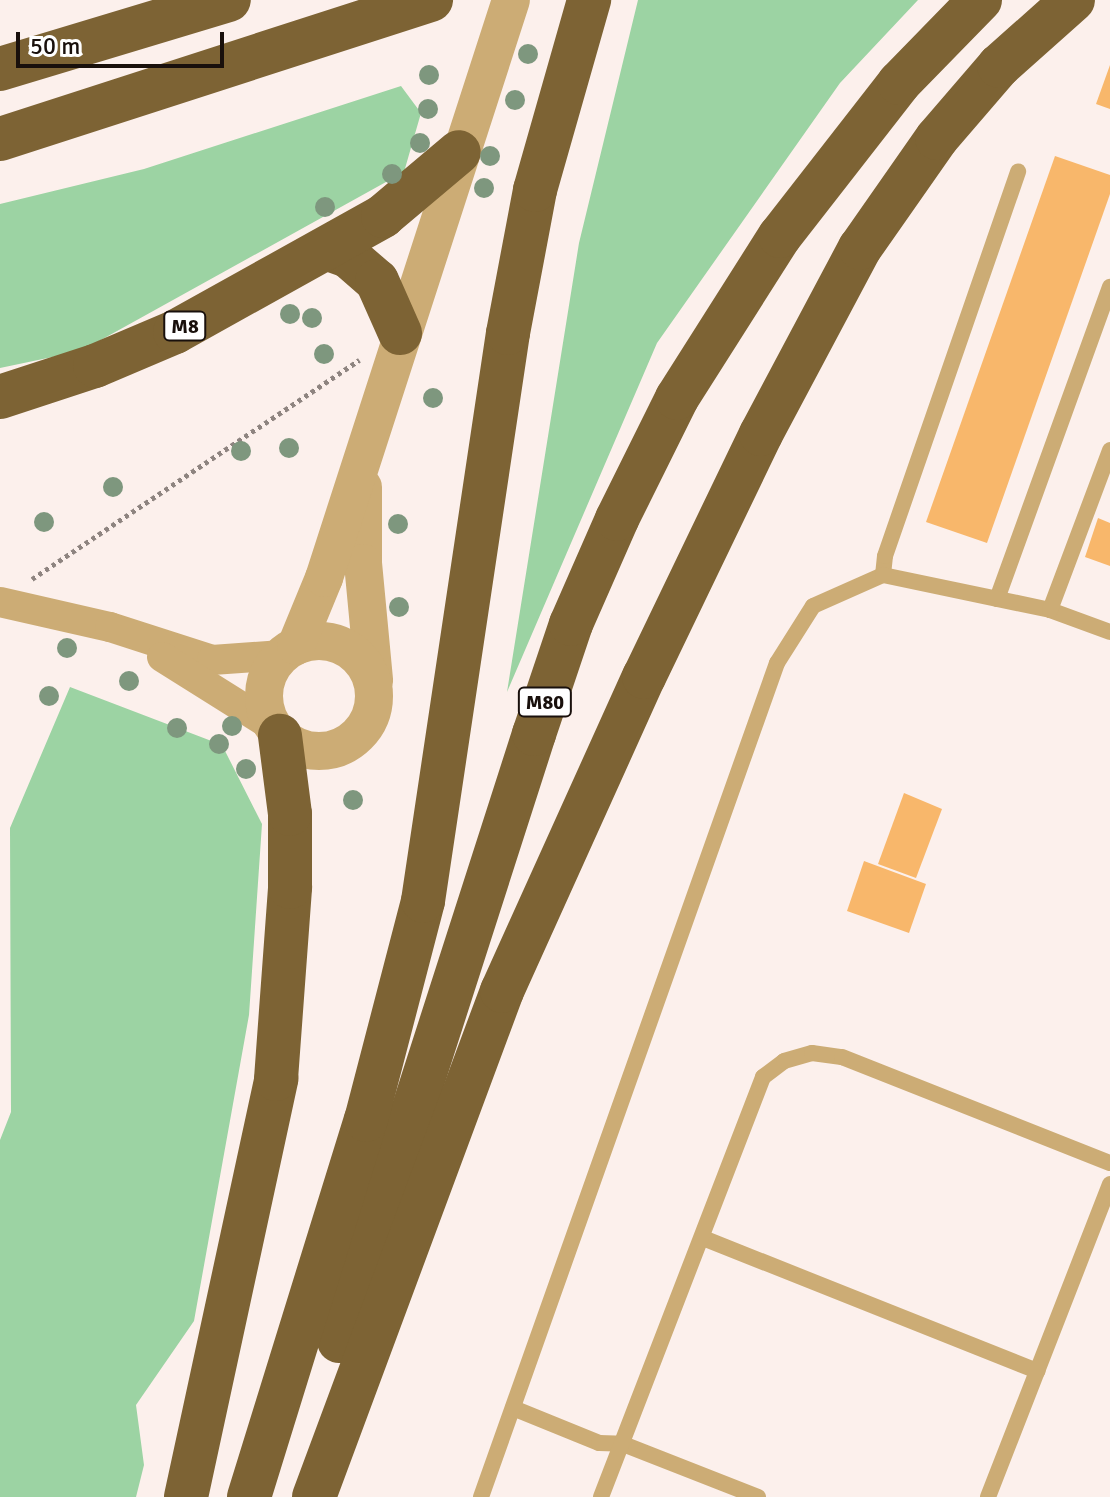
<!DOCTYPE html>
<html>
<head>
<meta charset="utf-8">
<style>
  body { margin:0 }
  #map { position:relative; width:1110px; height:1497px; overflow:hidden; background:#fcf0ec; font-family:Signika,sans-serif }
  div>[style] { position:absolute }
  .green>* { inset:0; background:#9cd3a3 }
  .building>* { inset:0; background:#f8b76b }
  .path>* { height:5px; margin-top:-2.5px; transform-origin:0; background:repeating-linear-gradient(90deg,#8e8480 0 4px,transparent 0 8px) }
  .service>* { height:16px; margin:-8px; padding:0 8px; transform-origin:8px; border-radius:8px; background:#ccac75 }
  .minor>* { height:30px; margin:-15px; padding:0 15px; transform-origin:15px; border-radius:15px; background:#ccac75 }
  .tertiary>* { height:38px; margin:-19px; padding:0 19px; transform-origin:19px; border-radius:19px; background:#ccac75 }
  .tertiary>.ring { margin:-19px; padding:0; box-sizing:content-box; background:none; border:38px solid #ccac75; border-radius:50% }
  .motorway>* { height:44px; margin:-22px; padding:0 22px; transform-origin:22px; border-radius:22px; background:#7d6334 }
  .trees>* { width:20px; height:20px; margin:-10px; border-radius:50%; background:#7e977e }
  span { translate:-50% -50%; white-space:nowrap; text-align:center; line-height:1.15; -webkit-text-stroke:6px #fff; paint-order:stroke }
  .shield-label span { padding:2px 6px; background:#fff; border:2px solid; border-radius:6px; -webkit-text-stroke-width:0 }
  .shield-label { font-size:20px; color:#19100c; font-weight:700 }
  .scale { position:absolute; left:16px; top:32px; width:208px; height:36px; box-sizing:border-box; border:4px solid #19100c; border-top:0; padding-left:10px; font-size:24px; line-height:28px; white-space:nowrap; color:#19100c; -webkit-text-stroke:6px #fff; paint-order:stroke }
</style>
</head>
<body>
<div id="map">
  <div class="green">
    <div style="clip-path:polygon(638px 0,918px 0,840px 83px,657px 343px,507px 692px,579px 243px)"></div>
    <div style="clip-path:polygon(401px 86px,421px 113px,404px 172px,81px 351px,0 368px,0 204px,144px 169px)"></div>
    <div style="clip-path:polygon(70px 687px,222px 745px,262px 824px,249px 1015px,194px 1321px,136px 1405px,144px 1465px,136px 1497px,0 1497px,0 1140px,11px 1112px,10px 828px)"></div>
  </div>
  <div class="building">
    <div style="clip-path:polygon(1110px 65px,1110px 109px,1096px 104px)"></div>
    <div style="clip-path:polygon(1055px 156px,1110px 175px,1110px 194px,987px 543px,926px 522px)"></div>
    <div style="clip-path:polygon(1098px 518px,1110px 523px,1110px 566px,1085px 557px)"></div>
    <div style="clip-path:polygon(904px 793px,942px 809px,916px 878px,878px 864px)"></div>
    <div style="clip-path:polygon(864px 861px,926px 884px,909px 933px,847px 911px)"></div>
  </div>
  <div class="path">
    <div style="left:32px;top:579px;width:394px;rotate:-33.8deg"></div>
  </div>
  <div class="service">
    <div style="left:883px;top:575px;width:19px;rotate:-84deg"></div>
    <div style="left:885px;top:556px;width:407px;rotate:-70.9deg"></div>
    <div style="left:997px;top:599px;width:332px;rotate:-70.1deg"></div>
    <div style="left:1050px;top:610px;width:64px;rotate:20.1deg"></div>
    <div style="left:703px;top:1238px;width:360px;rotate:21.7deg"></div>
    <div style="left:513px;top:1408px;width:93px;rotate:22.1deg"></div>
    <div style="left:599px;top:1443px;width:24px;rotate:2deg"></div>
    <div style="left:623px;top:1444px;width:145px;rotate:21.4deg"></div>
    <div style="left:481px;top:1497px;width:885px;rotate:-70.46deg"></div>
    <div style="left:777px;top:663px;width:67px;rotate:-57.7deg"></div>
    <div style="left:813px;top:606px;width:77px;rotate:-23.9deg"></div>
    <div style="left:883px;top:575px;width:171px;rotate:11.8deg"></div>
    <div style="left:1050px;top:610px;width:171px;rotate:-69.4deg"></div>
    <div style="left:601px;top:1497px;width:450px;rotate:-68.9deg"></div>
    <div style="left:763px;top:1077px;width:26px;rotate:-37deg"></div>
    <div style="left:784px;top:1061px;width:29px;rotate:-16deg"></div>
    <div style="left:812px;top:1053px;width:30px;rotate:8deg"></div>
    <div style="left:842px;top:1057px;width:288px;rotate:21.6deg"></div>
    <div style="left:988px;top:1497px;width:336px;rotate:-68.7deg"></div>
  </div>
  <div class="minor">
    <div style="left:0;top:602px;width:113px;rotate:12.8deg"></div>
    <div style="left:110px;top:627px;width:107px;rotate:17.9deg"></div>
    <div style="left:212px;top:660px;width:70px;rotate:-4.1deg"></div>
    <div style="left:162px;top:657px;width:130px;rotate:32.1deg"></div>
  </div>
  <div class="tertiary">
    <div style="left:363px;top:487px;width:76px;rotate:90deg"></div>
    <div style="left:363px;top:563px;width:118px;rotate:84.6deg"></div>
    <div class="ring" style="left:264px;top:641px;width:72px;height:72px"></div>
    <div style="left:296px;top:646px;width:74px;rotate:-67.6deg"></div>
    <div style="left:324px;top:578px;width:607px;rotate:-72.07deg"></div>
  </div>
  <div class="motorway">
    <div style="left:0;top:69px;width:239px;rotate:-16.8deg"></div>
    <div style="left:0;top:139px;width:453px;rotate:-17.9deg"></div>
    <div style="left:328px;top:249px;width:21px;rotate:19deg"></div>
    <div style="left:348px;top:256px;width:38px;rotate:41deg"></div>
    <div style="left:377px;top:281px;width:57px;rotate:66.1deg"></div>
    <div style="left:0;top:397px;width:100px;rotate:-18.1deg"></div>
    <div style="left:95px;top:366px;width:87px;rotate:-23deg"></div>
    <div style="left:175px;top:332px;width:238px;rotate:-29.1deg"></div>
    <div style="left:383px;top:216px;width:99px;rotate:-40.1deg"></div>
    <div style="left:339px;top:1341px;width:638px;rotate:-72.19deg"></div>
    <div style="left:534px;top:734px;width:116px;rotate:-71.4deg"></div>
    <div style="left:571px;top:624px;width:115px;rotate:-66.3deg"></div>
    <div style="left:617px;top:519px;width:135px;rotate:-63.6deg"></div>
    <div style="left:677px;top:398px;width:192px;rotate:-57.6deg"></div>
    <div style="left:780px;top:236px;width:194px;rotate:-52.1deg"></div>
    <div style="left:899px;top:83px;width:116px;rotate:-45.7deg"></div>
    <div style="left:186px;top:1497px;width:428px;rotate:-77.8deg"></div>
    <div style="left:276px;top:1079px;width:193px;rotate:-85.8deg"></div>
    <div style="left:290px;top:887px;width:73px;rotate:-90deg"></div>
    <div style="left:290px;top:814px;width:79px;rotate:-97.3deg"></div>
    <div style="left:249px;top:1497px;width:395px;rotate:-72.8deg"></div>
    <div style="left:366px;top:1120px;width:226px;rotate:-75.4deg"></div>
    <div style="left:423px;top:901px;width:574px;rotate:-81.49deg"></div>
    <div style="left:508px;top:333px;width:146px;rotate:-79.3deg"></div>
    <div style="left:535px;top:190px;width:198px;rotate:-74.1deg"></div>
    <div style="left:314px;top:1497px;width:540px;rotate:-69.62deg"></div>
    <div style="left:502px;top:991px;width:345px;rotate:-65.7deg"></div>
    <div style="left:644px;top:677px;width:270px;rotate:-64.3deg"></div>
    <div style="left:761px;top:434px;width:211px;rotate:-62deg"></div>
    <div style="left:860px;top:248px;width:134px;rotate:-55deg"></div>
    <div style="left:937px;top:138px;width:95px;rotate:-49.3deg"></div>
    <div style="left:999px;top:66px;width:99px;rotate:-41.7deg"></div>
  </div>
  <div class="trees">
    <div style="left:528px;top:54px"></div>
    <div style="left:429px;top:75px"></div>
    <div style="left:515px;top:100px"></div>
    <div style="left:428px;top:109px"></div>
    <div style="left:420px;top:143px"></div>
    <div style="left:490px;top:156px"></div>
    <div style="left:392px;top:174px"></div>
    <div style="left:484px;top:188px"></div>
    <div style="left:325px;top:207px"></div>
    <div style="left:290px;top:314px"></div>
    <div style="left:312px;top:318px"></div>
    <div style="left:324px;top:354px"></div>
    <div style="left:433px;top:398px"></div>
    <div style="left:289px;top:448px"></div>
    <div style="left:241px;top:451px"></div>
    <div style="left:113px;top:487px"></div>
    <div style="left:44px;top:522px"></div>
    <div style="left:398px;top:524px"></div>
    <div style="left:399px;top:607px"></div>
    <div style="left:67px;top:648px"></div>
    <div style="left:129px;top:681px"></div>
    <div style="left:49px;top:696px"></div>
    <div style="left:232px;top:726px"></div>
    <div style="left:177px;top:728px"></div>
    <div style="left:219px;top:744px"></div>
    <div style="left:246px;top:769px"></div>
    <div style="left:353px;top:800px"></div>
  </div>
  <div class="shield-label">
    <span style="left:185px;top:326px">M8</span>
    <span style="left:545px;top:702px">M80</span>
  </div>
  <div class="scale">50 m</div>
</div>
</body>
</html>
